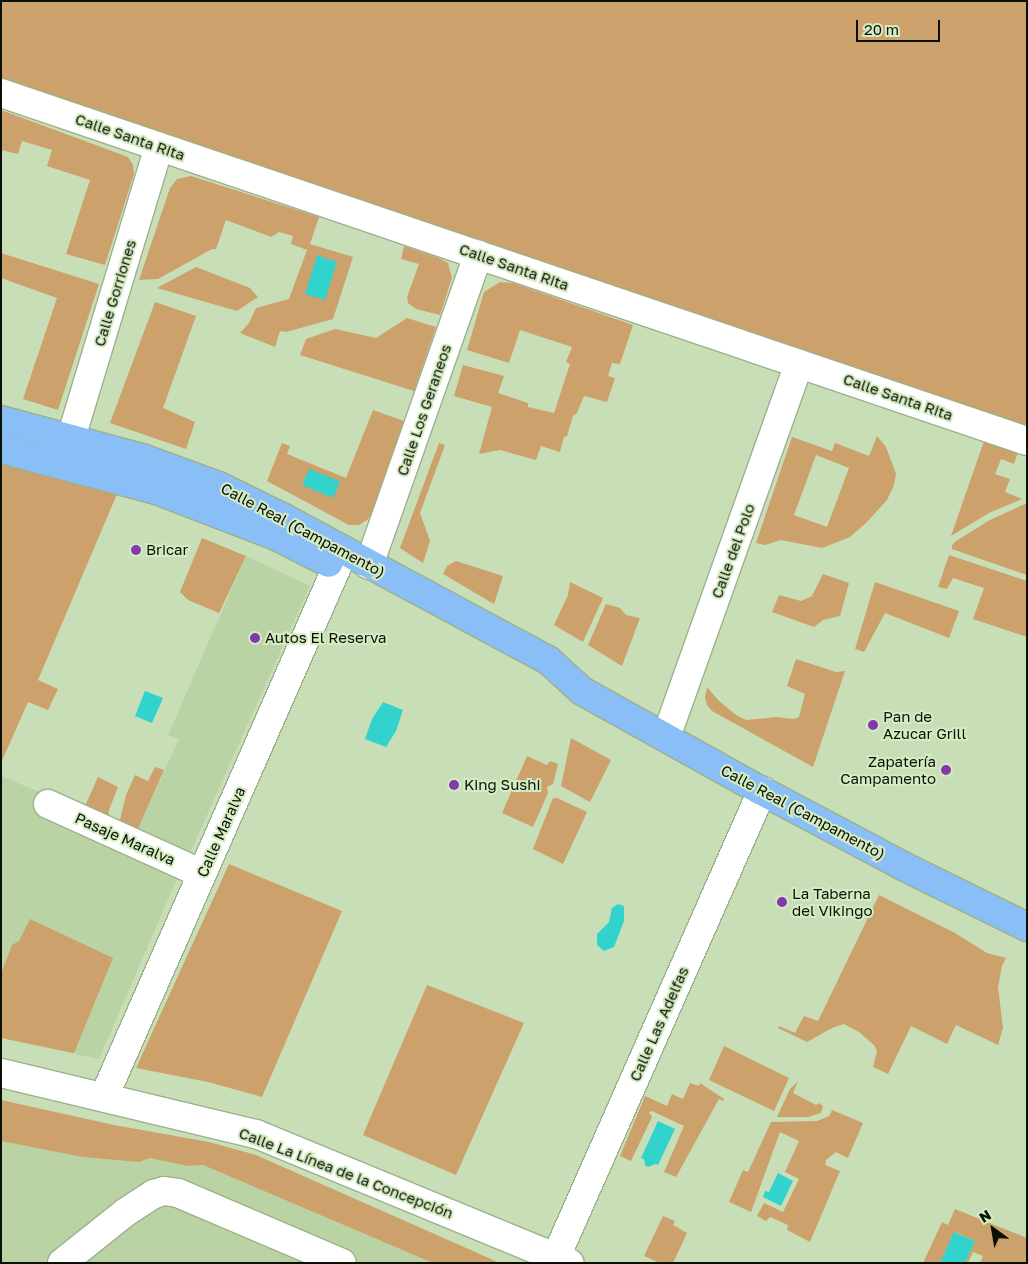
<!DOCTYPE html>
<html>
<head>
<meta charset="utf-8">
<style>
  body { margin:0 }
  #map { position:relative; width:1028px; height:1264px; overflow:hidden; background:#c8deb7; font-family:"Golos Text",sans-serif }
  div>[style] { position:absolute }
  .built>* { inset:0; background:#bad3a5 }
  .green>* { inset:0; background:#cda16b }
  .water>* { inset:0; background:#32d2cd }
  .roads { filter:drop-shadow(1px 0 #9bb18b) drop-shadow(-1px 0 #9bb18b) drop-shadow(0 1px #9bb18b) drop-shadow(0 -1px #9bb18b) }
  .street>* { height:28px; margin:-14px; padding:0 14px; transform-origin:14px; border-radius:14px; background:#fff }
  .secondary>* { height:28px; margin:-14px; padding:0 14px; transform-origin:14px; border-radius:14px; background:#fff }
  .highway>* { height:28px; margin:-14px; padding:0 14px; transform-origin:14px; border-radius:14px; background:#8abef7 }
  .dots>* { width:14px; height:14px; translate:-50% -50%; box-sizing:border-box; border:2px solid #d5ebc3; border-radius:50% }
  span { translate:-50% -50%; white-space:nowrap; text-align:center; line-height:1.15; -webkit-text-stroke:4px #d5ebc3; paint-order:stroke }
  .street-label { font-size:15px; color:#0a1104 }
  .poi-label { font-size:15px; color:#0a1104 }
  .left { translate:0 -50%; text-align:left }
  .right { translate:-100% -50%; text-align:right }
  .frame { position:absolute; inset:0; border:2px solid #0a1104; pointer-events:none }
  .north { position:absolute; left:968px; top:1204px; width:50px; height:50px; -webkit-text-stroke:4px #d5ebc3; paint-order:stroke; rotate:328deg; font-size:14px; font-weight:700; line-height:20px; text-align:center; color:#0a1104 }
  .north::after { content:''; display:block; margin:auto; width:18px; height:22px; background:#0a1104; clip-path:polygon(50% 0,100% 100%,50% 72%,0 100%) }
  .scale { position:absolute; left:856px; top:20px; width:84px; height:22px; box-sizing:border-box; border:2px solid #0a1104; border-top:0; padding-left:6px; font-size:15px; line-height:18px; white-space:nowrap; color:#0a1104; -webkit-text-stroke:4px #d5ebc3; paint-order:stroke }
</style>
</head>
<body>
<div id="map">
  <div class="built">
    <div style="clip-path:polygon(246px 556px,310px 586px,189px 855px,137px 831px,179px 739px,168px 735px)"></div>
    <div style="clip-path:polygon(1px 776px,44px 794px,180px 872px,99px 1059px,1px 1038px)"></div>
    <div style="clip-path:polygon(1px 1141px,82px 1157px,139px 1162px,150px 1158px,188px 1166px,203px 1165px,433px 1263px,1px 1263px)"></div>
  </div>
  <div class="green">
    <div style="clip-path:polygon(1px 1px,1027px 1px,1027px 441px,1px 93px)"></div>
    <div style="clip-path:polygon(1px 110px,128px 157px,133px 165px,134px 174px,105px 265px,66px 254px,90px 180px,47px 166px,52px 150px,22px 141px,18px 154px,1px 150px)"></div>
    <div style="clip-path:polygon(191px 176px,319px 217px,310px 244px,353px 257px,333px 319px,286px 332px,280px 331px,275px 347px,240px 333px,249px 323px,256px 308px,289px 299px,307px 250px,291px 244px,293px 236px,279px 232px,271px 237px,226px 220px,216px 249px,212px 249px,158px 279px,139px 280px,170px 188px,177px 179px)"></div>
    <div style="clip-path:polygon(404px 246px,439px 258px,448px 263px,452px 278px,440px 315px,416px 309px,408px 303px,407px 297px,419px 264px,401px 259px)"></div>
    <div style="clip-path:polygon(1px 253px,99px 284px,58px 410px,23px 399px,57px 298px,1px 278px)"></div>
    <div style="clip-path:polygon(196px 267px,250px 288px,258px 297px,237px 311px,157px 288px)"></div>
    <div style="clip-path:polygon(500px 282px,513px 283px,633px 325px,620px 364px,612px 363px,608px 376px,615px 378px,607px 402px,584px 396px,577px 413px,573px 416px,567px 436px,564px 437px,560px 452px,541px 446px,536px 460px,500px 450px,479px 454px,492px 407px,454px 396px,463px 365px,504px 376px,498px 393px,528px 403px,528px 407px,554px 413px,570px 364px,566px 362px,572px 347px,520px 330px,509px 363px,467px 350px,484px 292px)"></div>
    <div style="clip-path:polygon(155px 302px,196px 316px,163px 408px,195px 422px,186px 449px,110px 423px)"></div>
    <div style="clip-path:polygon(407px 318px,436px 327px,414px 391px,300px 355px,306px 339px,335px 329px,376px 338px)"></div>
    <div style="clip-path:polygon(373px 410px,404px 421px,372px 514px,367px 520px,359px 525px,349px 525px,267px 481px,282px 443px,290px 446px,287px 454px,346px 478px)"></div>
    <div style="clip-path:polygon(evenodd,877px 436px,886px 447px,896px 474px,894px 485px,887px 500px,866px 523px,850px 537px,822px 548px,781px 540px,765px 545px,756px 543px,792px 437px,832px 451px,835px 443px,869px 456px,877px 436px,816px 455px,849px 468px,827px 527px,794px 515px,816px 455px)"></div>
    <div style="clip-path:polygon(984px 441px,1018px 452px,1014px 464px,1001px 459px,995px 474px,1010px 479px,1005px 492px,1022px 499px,989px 513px,951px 536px)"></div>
    <div style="clip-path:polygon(439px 443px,445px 445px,420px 513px,430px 541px,423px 563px,400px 548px)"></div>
    <div style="clip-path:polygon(1px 464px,117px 494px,38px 680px,58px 689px,48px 710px,28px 702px,1px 763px)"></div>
    <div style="clip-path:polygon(1027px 503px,1027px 575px,952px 549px,952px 545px,956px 541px,990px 520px)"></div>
    <div style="clip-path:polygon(202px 538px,246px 556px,219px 613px,188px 600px,180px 592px)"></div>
    <div style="clip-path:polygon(949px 555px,1027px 581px,1027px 637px,973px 619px,984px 588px,953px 578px,947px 589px,938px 587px)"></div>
    <div style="clip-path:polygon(456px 561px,503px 576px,494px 604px,443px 574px,447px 566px)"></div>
    <div style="clip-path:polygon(823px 574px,849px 583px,840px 616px,823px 620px,814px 627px,772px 612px,779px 595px,801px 601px,812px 596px)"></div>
    <div style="clip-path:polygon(570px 582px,603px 598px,583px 642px,554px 625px,568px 595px)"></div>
    <div style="clip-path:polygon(875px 582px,959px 611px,949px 638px,885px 613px,864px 652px,855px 649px)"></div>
    <div style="clip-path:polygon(606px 604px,620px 608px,626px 615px,640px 618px,622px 666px,588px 645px)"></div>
    <div style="clip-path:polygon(796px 659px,836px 672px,845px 671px,813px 767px,712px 711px,707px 705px,705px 698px,707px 687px,718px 700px,736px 715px,746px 720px,776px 717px,794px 719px,799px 717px,805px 694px,787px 686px)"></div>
    <div style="clip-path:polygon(571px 738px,611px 760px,590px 802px,561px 786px)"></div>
    <div style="clip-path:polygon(527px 756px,547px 765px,550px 761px,558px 764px,553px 784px,547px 787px,548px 793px,533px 827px,502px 813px)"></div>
    <div style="clip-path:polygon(155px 767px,164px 770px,137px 831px,119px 824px,126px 795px,135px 775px,148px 781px)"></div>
    <div style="clip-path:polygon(98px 777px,118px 787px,109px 810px,108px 820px,85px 806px)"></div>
    <div style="clip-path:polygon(553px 798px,557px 798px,587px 812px,563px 864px,533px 849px)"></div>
    <div style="clip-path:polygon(229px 864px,342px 911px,262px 1097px,208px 1082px,136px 1068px)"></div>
    <div style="clip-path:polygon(879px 895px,955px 933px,987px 953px,1006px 958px,1002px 966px,998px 987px,1003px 1028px,998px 1045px,956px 1025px,947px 1044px,911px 1026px,888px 1074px,873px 1067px,877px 1051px,874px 1045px,859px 1032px,844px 1024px,832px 1028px,807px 1042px,778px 1028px,779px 1026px,795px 1033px,804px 1016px,818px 1021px)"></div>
    <div style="clip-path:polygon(30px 919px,113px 958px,74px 1053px,1px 1038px,1px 974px,12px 945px,19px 941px)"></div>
    <div style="clip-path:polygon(427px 985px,524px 1023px,456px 1175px,363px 1135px)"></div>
    <div style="clip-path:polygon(724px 1046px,789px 1078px,774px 1111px,709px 1080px)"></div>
    <div style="clip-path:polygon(798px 1081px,793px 1093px,816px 1105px,819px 1103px,823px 1106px,821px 1113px,808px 1117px,777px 1117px,790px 1089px)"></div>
    <div style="clip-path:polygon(690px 1083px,699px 1086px,700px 1083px,724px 1099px,723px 1101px,719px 1099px,676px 1177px,664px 1172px,684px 1126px,652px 1111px,649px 1112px,652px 1117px,631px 1161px,620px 1156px,645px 1096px,667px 1106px,672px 1094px,683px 1099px)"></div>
    <div style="clip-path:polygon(1px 1100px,114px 1125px,209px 1142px,256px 1155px,500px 1263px,433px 1263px,203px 1165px,188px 1166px,150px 1158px,139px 1162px,82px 1157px,1px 1141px)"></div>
    <div style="clip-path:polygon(832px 1110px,863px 1123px,848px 1158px,836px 1152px,826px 1160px,825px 1165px,840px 1171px,810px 1242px,787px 1230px,788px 1225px,770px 1217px,766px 1221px,757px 1216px,764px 1203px,783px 1212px,799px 1179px,785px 1172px,799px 1141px,780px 1132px,751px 1212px,729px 1202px,743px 1170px,748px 1172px,771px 1122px,817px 1121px,829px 1116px)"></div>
    <div style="clip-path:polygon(955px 1209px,1027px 1238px,1027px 1263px,980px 1263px,983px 1256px,973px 1252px,968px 1263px,965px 1263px,975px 1241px,955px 1232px,940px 1263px,923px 1263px,942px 1222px,948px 1225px)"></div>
    <div style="clip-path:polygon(663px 1216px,675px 1221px,673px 1225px,687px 1233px,673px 1263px,660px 1263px,644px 1256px)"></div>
  </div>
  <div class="water">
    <div style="clip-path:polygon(317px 255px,337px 262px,325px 300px,305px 294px)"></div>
    <div style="clip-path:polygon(309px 469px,340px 481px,333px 498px,302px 485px)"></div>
    <div style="clip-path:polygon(145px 691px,163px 698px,152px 723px,135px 716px)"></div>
    <div style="clip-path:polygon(383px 702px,403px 710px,396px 731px,386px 747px,365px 739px,372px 719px)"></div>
    <div style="clip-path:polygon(618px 904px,624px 906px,624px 921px,614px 947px,604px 951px,597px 945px,597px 934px,609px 922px,612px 908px)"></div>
    <div style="clip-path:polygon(658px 1121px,675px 1129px,658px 1165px,655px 1164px,648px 1167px,645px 1165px,644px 1159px,641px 1158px)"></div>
    <div style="clip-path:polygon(778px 1173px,793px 1181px,781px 1206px,763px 1197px,765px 1191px,769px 1192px)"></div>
    <div style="clip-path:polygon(954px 1232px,975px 1241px,965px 1263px,940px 1263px)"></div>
  </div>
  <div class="roads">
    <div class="street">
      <div style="left:1px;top:93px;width:1083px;rotate:18.74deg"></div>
      <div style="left:71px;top:438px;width:304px;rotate:-73.2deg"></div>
      <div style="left:369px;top:565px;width:329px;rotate:-70.6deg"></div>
      <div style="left:666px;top:737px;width:396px;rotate:-70.4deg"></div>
      <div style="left:48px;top:804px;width:169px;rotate:24.4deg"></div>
      <div style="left:104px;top:1097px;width:579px;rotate:-66.27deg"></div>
      <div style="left:556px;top:1257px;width:510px;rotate:-66.15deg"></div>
      <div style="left:62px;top:1263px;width:82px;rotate:-38.6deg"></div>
      <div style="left:126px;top:1212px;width:33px;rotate:-33deg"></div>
      <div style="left:154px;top:1194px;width:10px;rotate:-17deg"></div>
      <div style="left:164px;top:1191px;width:14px;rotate:8deg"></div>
      <div style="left:178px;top:1193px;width:178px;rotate:23.1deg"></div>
    </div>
    <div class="secondary">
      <div style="left:1px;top:1073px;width:262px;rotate:13.5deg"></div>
      <div style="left:256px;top:1134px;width:339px;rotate:22.4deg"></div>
    </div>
    <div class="highway">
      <div style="left:1px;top:420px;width:146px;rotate:15.1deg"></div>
      <div style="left:142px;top:458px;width:82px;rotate:20deg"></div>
      <div style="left:219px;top:486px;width:72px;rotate:26.2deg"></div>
      <div style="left:284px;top:518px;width:300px;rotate:28.3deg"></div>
      <div style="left:548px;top:660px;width:46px;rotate:42.4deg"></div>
      <div style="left:582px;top:691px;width:206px;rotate:29.1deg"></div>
      <div style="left:762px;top:791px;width:160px;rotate:28deg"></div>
      <div style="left:903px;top:866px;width:138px;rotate:26.2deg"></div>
      <div style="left:1px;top:449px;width:160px;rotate:14.8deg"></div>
      <div style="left:156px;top:490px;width:129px;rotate:21deg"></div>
      <div style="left:276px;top:536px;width:59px;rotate:27deg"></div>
    </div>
  </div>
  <div class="dots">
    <div style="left:136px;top:550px;background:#8439ab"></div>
    <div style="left:255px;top:638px;background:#8439ab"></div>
    <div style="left:873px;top:725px;background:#8439ab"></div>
    <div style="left:946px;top:770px;background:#8439ab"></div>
    <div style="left:454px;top:785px;background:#8439ab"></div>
    <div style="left:782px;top:902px;background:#8439ab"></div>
  </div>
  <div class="street-label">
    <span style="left:130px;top:137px;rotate:19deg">Calle Santa Rita</span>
    <span style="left:514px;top:267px;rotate:19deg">Calle Santa Rita</span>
    <span style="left:115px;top:293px;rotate:-73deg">Calle Gorriones</span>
    <span style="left:898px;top:397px;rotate:19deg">Calle Santa Rita</span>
    <span style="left:424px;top:410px;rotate:-71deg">Calle Los Geraneos</span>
    <span style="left:303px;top:530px;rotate:28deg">Calle Real (Campamento)</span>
    <span style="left:733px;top:551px;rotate:-70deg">Calle del Polo</span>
    <span style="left:803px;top:812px;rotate:28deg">Calle Real (Campamento)</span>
    <span style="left:221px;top:832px;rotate:-66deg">Calle Maralva</span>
    <span style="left:125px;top:839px;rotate:24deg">Pasaje Maralva</span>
    <span style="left:659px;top:1024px;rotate:-66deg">Calle Las Adelfas</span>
    <span style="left:346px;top:1173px;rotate:21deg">Calle La Línea de la Concepción</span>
  </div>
  <div class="poi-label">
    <span class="left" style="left:146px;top:550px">Bricar</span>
    <span class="left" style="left:265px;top:638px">Autos El Reserva</span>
    <span class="left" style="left:883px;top:725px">Pan de<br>Azucar Grill</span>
    <span class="right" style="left:936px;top:770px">Zapatería<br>Campamento</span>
    <span class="left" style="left:464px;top:785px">King Sushi</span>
    <span class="left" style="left:792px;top:902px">La Taberna<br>del Vikingo</span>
  </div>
  <div class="frame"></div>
  <div class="north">N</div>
  <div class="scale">20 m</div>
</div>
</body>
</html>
